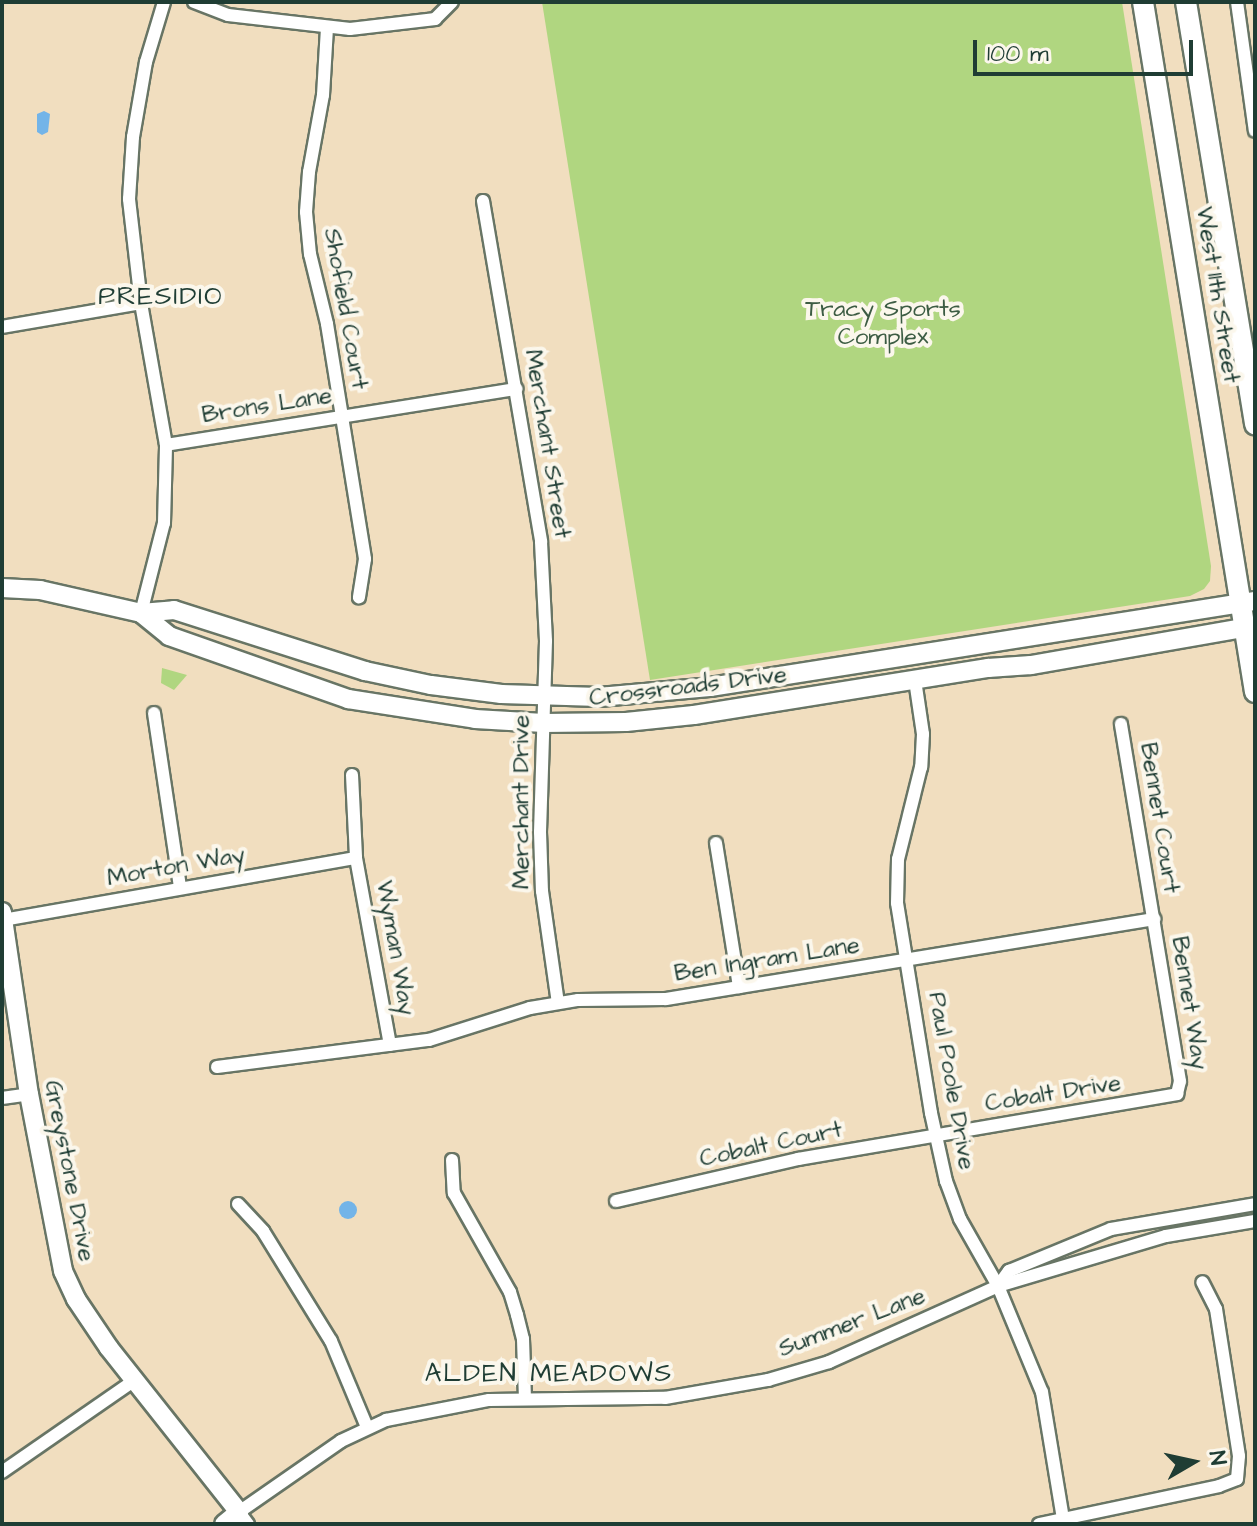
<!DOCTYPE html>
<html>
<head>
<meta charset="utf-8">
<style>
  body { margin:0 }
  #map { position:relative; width:1257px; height:1526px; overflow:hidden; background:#f1debf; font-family:"Architects Daughter",sans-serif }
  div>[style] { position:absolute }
  .green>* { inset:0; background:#b0d680 }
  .water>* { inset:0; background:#73b4e8 }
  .round { border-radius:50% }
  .roads { filter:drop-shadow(2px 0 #687565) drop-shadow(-2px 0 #687565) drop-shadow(0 2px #687565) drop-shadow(0 -2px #687565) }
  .street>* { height:12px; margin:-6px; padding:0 6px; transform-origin:6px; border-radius:6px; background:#fff }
  .secondary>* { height:18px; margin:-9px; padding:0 9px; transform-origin:9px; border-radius:9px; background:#fff }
  .primary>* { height:20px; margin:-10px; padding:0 10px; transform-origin:10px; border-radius:10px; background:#fff }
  span { translate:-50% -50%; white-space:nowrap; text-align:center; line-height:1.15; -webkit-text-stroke:8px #fbf7ec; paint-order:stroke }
  .street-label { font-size:24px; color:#1f3d34 }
  .park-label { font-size:24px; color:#3c5c43 }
  .neighbourhood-label { font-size:26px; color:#1f3d34; letter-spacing:2px }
  .frame { position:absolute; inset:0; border:4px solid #1f3d34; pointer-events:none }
  .north { position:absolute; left:1153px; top:1422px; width:80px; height:80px; -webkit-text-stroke:6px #fbf7ec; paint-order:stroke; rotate:81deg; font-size:22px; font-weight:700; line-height:32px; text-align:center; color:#1f3d34 }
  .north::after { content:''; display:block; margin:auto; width:28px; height:36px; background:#1f3d34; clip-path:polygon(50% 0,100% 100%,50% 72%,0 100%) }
  .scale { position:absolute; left:973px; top:40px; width:220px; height:36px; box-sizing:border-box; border:4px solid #1f3d34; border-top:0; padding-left:10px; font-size:24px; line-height:28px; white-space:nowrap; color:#1f3d34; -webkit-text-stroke:6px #fbf7ec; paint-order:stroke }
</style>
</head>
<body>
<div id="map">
  <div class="green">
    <div style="clip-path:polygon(542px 2px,1122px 2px,1211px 566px,1210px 581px,1204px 589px,1190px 596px,650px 680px)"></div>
    <div style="clip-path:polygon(162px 668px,187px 675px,174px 690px,161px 683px)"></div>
  </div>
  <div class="water">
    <div style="clip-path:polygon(44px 111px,50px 114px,48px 132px,42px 135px,37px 132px,37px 114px)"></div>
    <div class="round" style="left:339px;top:1201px;width:18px;height:18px"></div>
  </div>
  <div class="roads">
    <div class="street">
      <div style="left:194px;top:2px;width:36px;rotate:21deg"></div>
      <div style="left:228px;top:15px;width:123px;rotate:6.5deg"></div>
      <div style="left:350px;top:29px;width:86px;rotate:-6.7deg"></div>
      <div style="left:435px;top:19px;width:24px;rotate:-45deg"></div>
      <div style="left:1237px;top:2px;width:130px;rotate:82.1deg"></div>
      <div style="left:327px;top:28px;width:67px;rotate:93.4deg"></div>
      <div style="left:323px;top:95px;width:78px;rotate:100.3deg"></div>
      <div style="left:309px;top:172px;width:40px;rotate:94.3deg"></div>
      <div style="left:306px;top:212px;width:42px;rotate:84.6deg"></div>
      <div style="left:310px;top:254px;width:72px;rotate:76.3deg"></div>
      <div style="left:327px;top:324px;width:238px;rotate:80.8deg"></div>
      <div style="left:365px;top:559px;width:39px;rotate:99deg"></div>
      <div style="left:483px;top:201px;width:346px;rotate:80.3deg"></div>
      <div style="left:541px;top:542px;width:99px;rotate:87.1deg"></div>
      <div style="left:546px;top:641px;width:191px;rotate:91.8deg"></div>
      <div style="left:540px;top:832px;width:59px;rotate:88.1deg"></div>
      <div style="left:542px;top:891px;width:113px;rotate:81.9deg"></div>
      <div style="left:2px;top:327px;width:141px;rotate:-9.8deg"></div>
      <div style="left:166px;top:445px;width:355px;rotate:-9.1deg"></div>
      <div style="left:141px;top:613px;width:93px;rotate:-75.7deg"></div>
      <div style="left:164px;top:523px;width:78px;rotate:-88.5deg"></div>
      <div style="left:166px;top:445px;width:144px;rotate:-100deg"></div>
      <div style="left:141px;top:303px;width:105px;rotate:-96.6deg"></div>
      <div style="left:129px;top:199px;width:62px;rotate:-86.3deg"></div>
      <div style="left:133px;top:137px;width:76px;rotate:-80.2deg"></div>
      <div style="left:146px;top:62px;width:63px;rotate:-73.3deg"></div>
      <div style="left:915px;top:680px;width:55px;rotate:81.6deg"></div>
      <div style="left:923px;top:734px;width:33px;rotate:93deg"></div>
      <div style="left:921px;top:767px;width:95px;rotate:104deg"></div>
      <div style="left:898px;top:859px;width:44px;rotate:91.3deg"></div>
      <div style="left:897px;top:903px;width:213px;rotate:80.8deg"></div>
      <div style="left:931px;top:1113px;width:70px;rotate:77.6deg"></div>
      <div style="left:946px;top:1181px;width:40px;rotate:69.8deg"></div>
      <div style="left:960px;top:1219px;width:77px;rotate:60.4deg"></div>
      <div style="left:998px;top:1286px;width:115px;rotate:67.5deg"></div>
      <div style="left:1042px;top:1392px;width:129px;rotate:80.6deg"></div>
      <div style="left:154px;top:713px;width:177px;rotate:81.5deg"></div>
      <div style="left:352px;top:775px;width:83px;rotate:87.2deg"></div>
      <div style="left:356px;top:858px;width:190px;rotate:79.7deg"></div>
      <div style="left:716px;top:843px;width:146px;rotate:80.9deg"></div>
      <div style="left:3px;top:920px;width:358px;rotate:-10deg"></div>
      <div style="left:217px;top:1067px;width:214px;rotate:-7.3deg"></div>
      <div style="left:429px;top:1040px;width:106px;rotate:-17.6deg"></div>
      <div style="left:530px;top:1008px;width:49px;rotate:-9.5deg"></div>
      <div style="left:578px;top:1000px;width:88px;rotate:-0.7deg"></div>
      <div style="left:666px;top:999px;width:495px;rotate:-9.3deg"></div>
      <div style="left:2px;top:1098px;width:27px;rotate:-8deg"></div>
      <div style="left:452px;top:1160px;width:33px;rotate:87deg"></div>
      <div style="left:454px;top:1193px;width:114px;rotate:60.5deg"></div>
      <div style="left:510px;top:1292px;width:24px;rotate:73deg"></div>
      <div style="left:517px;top:1315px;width:25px;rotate:76deg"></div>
      <div style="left:523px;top:1339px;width:59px;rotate:88.1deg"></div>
      <div style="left:616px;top:1201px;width:187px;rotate:-13deg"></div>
      <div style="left:798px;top:1159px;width:385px;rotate:-9.7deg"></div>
      <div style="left:1177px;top:1094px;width:13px;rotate:-77deg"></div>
      <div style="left:1180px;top:1081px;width:362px;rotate:-99.4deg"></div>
      <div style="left:238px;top:1204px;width:37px;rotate:47deg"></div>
      <div style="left:263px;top:1231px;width:129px;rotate:58.3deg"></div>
      <div style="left:331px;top:1341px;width:93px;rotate:67.3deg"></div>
      <div style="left:998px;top:1286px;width:19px;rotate:-54deg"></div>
      <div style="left:1009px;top:1271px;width:110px;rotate:-22.4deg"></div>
      <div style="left:1111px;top:1229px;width:146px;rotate:-9.8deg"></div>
      <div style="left:2px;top:1472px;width:162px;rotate:-34.7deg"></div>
      <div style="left:248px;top:1524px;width:15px;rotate:-127deg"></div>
      <div style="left:239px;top:1512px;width:124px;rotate:-34.8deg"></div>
      <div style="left:341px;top:1441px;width:50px;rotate:-25deg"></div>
      <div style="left:386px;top:1420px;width:105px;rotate:-11deg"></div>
      <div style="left:489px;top:1400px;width:176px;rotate:-0.7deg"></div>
      <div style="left:665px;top:1398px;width:105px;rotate:-9.9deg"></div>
      <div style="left:768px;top:1380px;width:64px;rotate:-16.4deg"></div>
      <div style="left:829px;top:1362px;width:185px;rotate:-24.2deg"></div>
      <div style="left:998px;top:1286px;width:175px;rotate:-16.6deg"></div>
      <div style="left:1166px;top:1236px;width:90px;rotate:-9.6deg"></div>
      <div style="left:1039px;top:1524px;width:184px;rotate:-11.9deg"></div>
      <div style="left:1219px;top:1486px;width:19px;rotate:-21deg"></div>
      <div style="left:1237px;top:1479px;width:23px;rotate:-85deg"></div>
      <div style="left:1239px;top:1456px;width:149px;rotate:-98.9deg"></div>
      <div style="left:1216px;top:1309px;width:30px;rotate:-117deg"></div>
    </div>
    <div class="secondary">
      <div style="left:2px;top:588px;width:38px;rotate:3deg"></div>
      <div style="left:40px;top:590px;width:104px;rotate:12.8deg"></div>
      <div style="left:141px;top:613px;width:33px;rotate:-5deg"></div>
      <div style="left:174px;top:610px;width:201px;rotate:17.7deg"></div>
      <div style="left:365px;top:671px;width:67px;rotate:12deg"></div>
      <div style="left:431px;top:685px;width:71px;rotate:7.3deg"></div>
      <div style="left:501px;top:694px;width:98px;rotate:1.8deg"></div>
      <div style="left:599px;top:697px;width:111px;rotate:-5.1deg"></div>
      <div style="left:710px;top:687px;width:552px;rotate:-8.97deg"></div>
      <div style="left:141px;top:613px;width:36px;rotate:39deg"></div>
      <div style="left:169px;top:636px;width:190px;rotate:19.4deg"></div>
      <div style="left:348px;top:699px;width:129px;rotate:8.9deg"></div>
      <div style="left:475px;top:719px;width:69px;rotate:3.3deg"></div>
      <div style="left:544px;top:723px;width:82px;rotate:-0.7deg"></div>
      <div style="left:626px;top:722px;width:68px;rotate:-5.9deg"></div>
      <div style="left:694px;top:715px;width:298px;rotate:-9.1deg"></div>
      <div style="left:988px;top:668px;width:43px;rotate:-4deg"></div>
      <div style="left:1031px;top:665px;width:227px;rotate:-9.9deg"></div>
      <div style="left:2px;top:912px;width:184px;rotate:81.6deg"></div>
      <div style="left:29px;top:1094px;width:180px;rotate:79.1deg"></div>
      <div style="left:63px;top:1271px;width:31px;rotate:65deg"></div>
      <div style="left:76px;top:1299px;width:59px;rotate:56deg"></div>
      <div style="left:109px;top:1348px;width:209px;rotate:51.6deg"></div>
      <div style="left:239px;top:1512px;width:19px;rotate:141deg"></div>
    </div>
    <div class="primary">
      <div style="left:1143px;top:2px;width:699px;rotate:80.78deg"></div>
      <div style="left:1186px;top:2px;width:428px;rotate:80.7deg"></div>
    </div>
  </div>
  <div class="street-label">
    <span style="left:1217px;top:295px;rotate:81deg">West 11th Street</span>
    <span style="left:345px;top:309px;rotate:80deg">Shofield Court</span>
    <span style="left:267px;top:406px;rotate:-9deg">Brons Lane</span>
    <span style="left:547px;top:444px;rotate:81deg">Merchant Street</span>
    <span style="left:688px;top:687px;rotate:-7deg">Crossroads Drive</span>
    <span style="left:522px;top:802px;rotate:-90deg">Merchant Drive</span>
    <span style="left:1159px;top:818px;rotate:81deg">Bennet Court</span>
    <span style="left:176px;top:867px;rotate:-10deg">Morton Way</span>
    <span style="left:395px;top:948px;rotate:80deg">Wyman Way</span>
    <span style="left:767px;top:960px;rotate:-9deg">Ben Ingram Lane</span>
    <span style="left:1189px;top:1003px;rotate:81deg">Bennet Way</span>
    <span style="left:951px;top:1081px;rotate:80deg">Paul Poole Drive</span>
    <span style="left:1053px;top:1094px;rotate:-9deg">Cobalt Drive</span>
    <span style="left:771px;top:1145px;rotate:-12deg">Cobalt Court</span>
    <span style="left:69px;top:1171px;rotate:79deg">Greystone Drive</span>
    <span style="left:852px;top:1323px;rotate:-21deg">Summer Lane</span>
  </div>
  <div class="park-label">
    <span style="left:883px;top:324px">Tracy Sports<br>Complex</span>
  </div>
  <div class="neighbourhood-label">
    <span style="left:161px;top:297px">PRESIDIO</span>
    <span style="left:549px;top:1374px">ALDEN MEADOWS</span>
  </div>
  <div class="frame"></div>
  <div class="north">N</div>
  <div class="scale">100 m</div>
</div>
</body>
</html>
